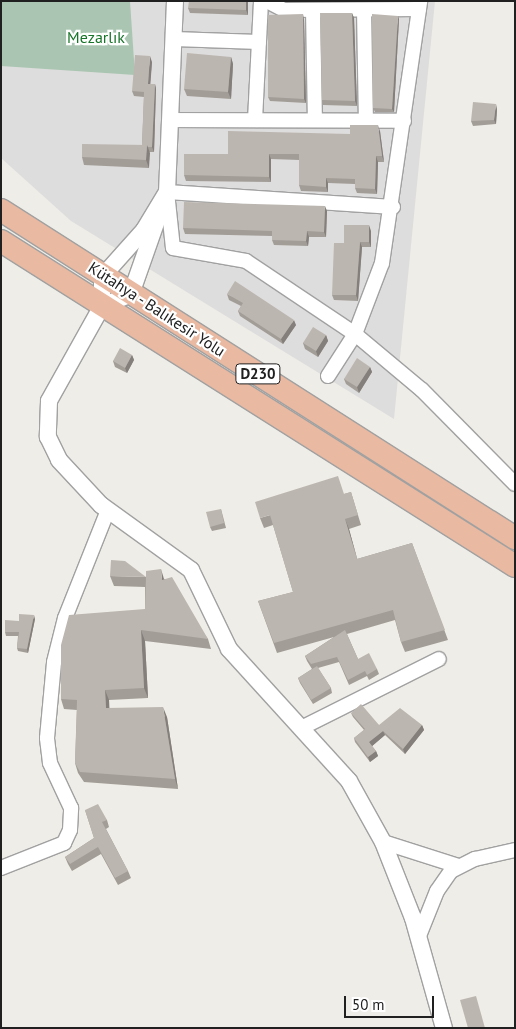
<!DOCTYPE html>
<html>
<head>
<meta charset="utf-8">
<style>
  body { margin:0 }
  #map { position:relative; width:516px; height:1029px; overflow:hidden; background:#efede7; font-family:"PT Sans",sans-serif }
  div>[style] { position:absolute }
  .residential>* { inset:0; background:#dedddd }
  .cemetery>* { inset:0; background:#aac6b2 }
  .roads { filter:drop-shadow(1px 0 #a1a1a1) drop-shadow(-1px 0 #a1a1a1) drop-shadow(0 1px #a1a1a1) drop-shadow(0 -1px #a1a1a1) }
  .minor>* { height:14px; margin:-7px; padding:0 7px; transform-origin:7px; border-radius:7px; background:#fff }
  .tertiary>* { height:16px; margin:-8px; padding:0 8px; transform-origin:8px; border-radius:8px; background:#fff }
  .trunk>* { height:22px; margin:-11px; padding:0 11px; transform-origin:11px; border-radius:11px; background:#e9b9a2 }
  .wall>* { inset:0; background:#a29d97 }
  .shaded-wall>* { inset:0; background:#847f7b }
  .building>* { inset:0; background:#bcb6b0 }
  span { translate:-50% -50%; white-space:nowrap; text-align:center; line-height:1.15; -webkit-text-stroke:4.5px #fff; paint-order:stroke }
  .shield-label span { padding:1px 4px; background:#fff; border:1px solid; border-radius:4px; -webkit-text-stroke-width:0 }
  .shield-label { font-size:15px; color:#202020; font-weight:700 }
  .park-label { font-size:16px; color:#177529 }
  .street-label { font-size:16px; color:#202020 }
  .frame { position:absolute; inset:0; border:2px solid #202020; pointer-events:none }
  .scale { position:absolute; left:344px; top:996px; width:90px; height:22px; box-sizing:border-box; border:2px solid #202020; border-top:0; padding-left:6px; font-size:15px; line-height:18px; white-space:nowrap; color:#202020; -webkit-text-stroke:4px #fff; paint-order:stroke }
</style>
</head>
<body>
<div id="map">
  <div class="residential">
    <div style="clip-path:polygon(1px 1px,435px 1px,394px 419px,71px 221px,1px 158px)"></div>
  </div>
  <div class="cemetery">
    <div style="clip-path:polygon(1px 1px,130px 1px,135px 75px,1px 66px)"></div>
  </div>
  <div class="roads">
    <div class="minor">
      <div style="left:267px;top:1px;width:19px;rotate:28deg"></div>
      <div style="left:284px;top:10px;width:135px;rotate:-0.4deg"></div>
      <div style="left:313px;top:10px;width:110px;rotate:89deg"></div>
      <div style="left:364px;top:10px;width:110px;rotate:89deg"></div>
      <div style="left:174px;top:39px;width:85px;rotate:2deg"></div>
      <div style="left:170px;top:120px;width:234px;rotate:0.2deg"></div>
      <div style="left:255px;top:120px;width:119px;rotate:-87.1deg"></div>
      <div style="left:393px;top:207px;width:226px;rotate:-176.2deg"></div>
      <div style="left:167px;top:192px;width:56px;rotate:83.9deg"></div>
      <div style="left:173px;top:248px;width:74px;rotate:10.1deg"></div>
      <div style="left:246px;top:261px;width:131px;rotate:33.8deg"></div>
      <div style="left:355px;top:334px;width:87px;rotate:39.9deg"></div>
      <div style="left:422px;top:390px;width:132px;rotate:45.3deg"></div>
      <div style="left:328px;top:376px;width:50px;rotate:-57.3deg"></div>
      <div style="left:355px;top:334px;width:76px;rotate:-69.2deg"></div>
      <div style="left:382px;top:263px;width:265px;rotate:-81.7deg"></div>
      <div style="left:301px;top:728px;width:154px;rotate:-26.6deg"></div>
      <div style="left:383px;top:842px;width:79px;rotate:17.7deg"></div>
      <div style="left:1px;top:868px;width:68px;rotate:-21.6deg"></div>
      <div style="left:64px;top:843px;width:14px;rotate:-65deg"></div>
      <div style="left:70px;top:830px;width:22px;rotate:-87deg"></div>
      <div style="left:71px;top:808px;width:50px;rotate:-115deg"></div>
      <div style="left:50px;top:763px;width:25px;rotate:-97deg"></div>
      <div style="left:47px;top:738px;width:76px;rotate:-84.7deg"></div>
      <div style="left:54px;top:662px;width:45px;rotate:-76deg"></div>
      <div style="left:65px;top:618px;width:116px;rotate:-68.3deg"></div>
      <div style="left:419px;top:936px;width:48px;rotate:-68.2deg"></div>
      <div style="left:437px;top:891px;width:24px;rotate:-55deg"></div>
      <div style="left:451px;top:871px;width:27px;rotate:-27deg"></div>
      <div style="left:475px;top:859px;width:41px;rotate:-12.7deg"></div>
    </div>
    <div class="tertiary">
      <div style="left:167px;top:192px;width:44px;rotate:121.2deg"></div>
      <div style="left:144px;top:230px;width:63px;rotate:131.8deg"></div>
      <div style="left:102px;top:277px;width:29px;rotate:90deg"></div>
      <div style="left:102px;top:306px;width:109px;rotate:119.2deg"></div>
      <div style="left:49px;top:401px;width:36px;rotate:92deg"></div>
      <div style="left:48px;top:437px;width:25px;rotate:64deg"></div>
      <div style="left:59px;top:460px;width:62px;rotate:47deg"></div>
      <div style="left:101px;top:505px;width:111px;rotate:35.8deg"></div>
      <div style="left:191px;top:570px;width:88px;rotate:64.3deg"></div>
      <div style="left:229px;top:649px;width:178px;rotate:47.7deg"></div>
      <div style="left:349px;top:781px;width:70px;rotate:60.9deg"></div>
      <div style="left:383px;top:842px;width:82px;rotate:68.5deg"></div>
      <div style="left:413px;top:918px;width:114px;rotate:74.3deg"></div>
      <div style="left:102px;top:306px;width:31px;rotate:-22deg"></div>
      <div style="left:131px;top:294px;width:108px;rotate:-70.6deg"></div>
      <div style="left:167px;top:192px;width:191px;rotate:-87.6deg"></div>
    </div>
    <div class="trunk">
      <div style="left:1px;top:210px;width:610px;rotate:32.54deg"></div>
      <div style="left:1px;top:241px;width:608px;rotate:32.3deg"></div>
    </div>
  </div>
  <div class="wall">
    <div style="clip-path:polygon(248px 1px,248px 15px,190px 13px,188px 8px)"></div>
    <div style="clip-path:polygon(352px 13px,354px 18px,357px 106px,323px 105px,322px 100px)"></div>
    <div style="clip-path:polygon(304px 19px,306px 103px,270px 101px,268px 97px)"></div>
    <div style="clip-path:polygon(399px 19px,394px 112px,375px 112px,373px 108px)"></div>
    <div style="clip-path:polygon(231px 57px,233px 64px,231px 99px,187px 96px,184px 89px)"></div>
    <div style="clip-path:polygon(152px 62px,150px 84px,155px 84px,156px 89px,154px 152px,149px 152px,149px 168px,84px 165px,82px 157px,142px 145px,144px 97px,134px 96px,132px 91px)"></div>
    <div style="clip-path:polygon(497px 109px,496px 124px,473px 126px,471px 121px)"></div>
    <div style="clip-path:polygon(380px 131px,384px 162px,378px 162px,377px 194px,357px 193px,355px 188px,355px 184px,328px 183px,328px 192px,301px 191px,299px 185px,299px 160px,271px 159px,271px 182px,186px 181px,184px 175px,228px 154px,350px 134px)"></div>
    <div style="clip-path:polygon(327px 211px,326px 237px,309px 237px,308px 246px,274px 245px,272px 240px,272px 236px,185px 234px,183px 228px)"></div>
    <div style="clip-path:polygon(371px 231px,371px 247px,362px 247px,358px 301px,334px 300px,332px 295px,344px 243px)"></div>
    <div style="clip-path:polygon(227px 294px,296px 325px,283px 344px,240px 316px,238px 311px,241px 306px,229px 300px)"></div>
    <div style="clip-path:polygon(326px 335px,328px 341px,318px 357px,305px 349px,303px 343px)"></div>
    <div style="clip-path:polygon(132px 355px,134px 360px,127px 373px,115px 367px,113px 361px)"></div>
    <div style="clip-path:polygon(370px 367px,372px 372px,359px 393px,346px 384px,344px 379px)"></div>
    <div style="clip-path:polygon(351px 492px,361px 525px,349px 529px,357px 559px,412px 543px,448px 640px,405px 652px,401px 642px,395px 620px,347px 634px,358px 659px,377px 669px,379px 674px,369px 680px,367px 676px,349px 685px,339px 662px,318px 668px,331px 688px,332px 693px,313px 704px,300px 683px,298px 678px,312px 669px,307px 661px,305px 656px,334px 637px,277px 653px,258px 601px,293px 592px,273px 525px,264px 528px,260px 518px)"></div>
    <div style="clip-path:polygon(221px 509px,226px 528px,212px 531px,210px 527px)"></div>
    <div style="clip-path:polygon(110px 576px,146px 577px,165px 579px,208px 639px,211px 649px,145px 641px,148px 698px,109px 700px,109px 708px,167px 717px,178px 789px,84px 782px,78px 773px,75px 763px,77px 710px,64px 709px,61px 699px,145px 609px,145px 587px,114px 586px)"></div>
    <div style="clip-path:polygon(35px 619px,28px 653px,18px 651px,17px 648px,18px 636px,6px 636px,5px 632px,19px 621px)"></div>
    <div style="clip-path:polygon(351px 713px,379px 725px,422px 725px,424px 730px,405px 754px,385px 735px,372px 746px,376px 751px,378px 756px,370px 762px,355px 742px,354px 738px,364px 730px,353px 717px)"></div>
    <div style="clip-path:polygon(85px 810px,107px 820px,109px 827px,106px 829px,128px 871px,131px 878px,118px 885px,101px 854px,72px 871px,68px 864px,65px 857px,94px 838px)"></div>
  </div>
  <div class="shaded-wall">
    <div style="clip-path:polygon(246px 1px,248px 1px,248px 15px,246px 10px)"></div>
    <div style="clip-path:polygon(352px 13px,354px 18px,357px 106px,355px 101px)"></div>
    <div style="clip-path:polygon(303px 14px,304px 19px,306px 103px,304px 99px)"></div>
    <div style="clip-path:polygon(398px 16px,399px 19px,394px 112px,392px 109px)"></div>
    <div style="clip-path:polygon(150px 56px,152px 62px,150px 89px,148px 84px)"></div>
    <div style="clip-path:polygon(231px 57px,233px 64px,231px 99px,228px 92px)"></div>
    <div style="clip-path:polygon(155px 84px,156px 89px,154px 152px,152px 147px)"></div>
    <div style="clip-path:polygon(496px 104px,497px 109px,496px 124px,494px 120px)"></div>
    <div style="clip-path:polygon(378px 125px,380px 131px,384px 162px,382px 156px)"></div>
    <div style="clip-path:polygon(147px 145px,150px 153px,149px 168px,146px 160px)"></div>
    <div style="clip-path:polygon(269px 154px,271px 159px,271px 182px,269px 177px)"></div>
    <div style="clip-path:polygon(376px 156px,378px 162px,377px 194px,375px 189px)"></div>
    <div style="clip-path:polygon(326px 178px,328px 183px,328px 192px,326px 187px)"></div>
    <div style="clip-path:polygon(325px 206px,327px 211px,326px 237px,324px 232px)"></div>
    <div style="clip-path:polygon(369px 225px,371px 231px,371px 247px,369px 242px)"></div>
    <div style="clip-path:polygon(307px 231px,309px 237px,308px 246px,306px 241px)"></div>
    <div style="clip-path:polygon(360px 242px,362px 247px,358px 301px,356px 295px)"></div>
    <div style="clip-path:polygon(294px 320px,296px 325px,283px 344px,281px 339px)"></div>
    <div style="clip-path:polygon(326px 335px,328px 341px,318px 357px,316px 351px)"></div>
    <div style="clip-path:polygon(132px 355px,134px 360px,127px 373px,125px 368px)"></div>
    <div style="clip-path:polygon(370px 367px,372px 372px,359px 393px,357px 387px)"></div>
    <div style="clip-path:polygon(345px 519px,349px 529px,360px 569px)"></div>
    <div style="clip-path:polygon(161px 569px,164px 579px,166px 590px,162px 580px)"></div>
    <div style="clip-path:polygon(34px 615px,35px 619px,28px 653px,27px 649px)"></div>
    <div style="clip-path:polygon(141px 630px,145px 641px,148px 698px,144px 688px)"></div>
    <div style="clip-path:polygon(105px 690px,109px 700px,110px 718px,106px 708px)"></div>
    <div style="clip-path:polygon(163px 707px,167px 717px,178px 789px,175px 779px)"></div>
    <div style="clip-path:polygon(422px 725px,424px 730px,405px 754px,403px 749px)"></div>
    <div style="clip-path:polygon(383px 731px,385px 735px,371px 747px,369px 742px)"></div>
    <div style="clip-path:polygon(376px 751px,378px 756px,370px 762px,368px 757px)"></div>
  </div>
  <div class="building">
    <div style="clip-path:polygon(189px 1px,246px 1px,246px 10px,188px 8px)"></div>
    <div style="clip-path:polygon(320px 13px,352px 13px,355px 101px,322px 100px)"></div>
    <div style="clip-path:polygon(303px 14px,304px 99px,268px 97px,268px 15px)"></div>
    <div style="clip-path:polygon(372px 14px,398px 16px,392px 109px,373px 108px)"></div>
    <div style="clip-path:polygon(187px 53px,231px 57px,228px 92px,184px 89px)"></div>
    <div style="clip-path:polygon(135px 55px,150px 56px,148px 84px,155px 84px,152px 147px,148px 147px,147px 145px,142px 145px,144px 92px,132px 91px)"></div>
    <div style="clip-path:polygon(473px 102px,496px 104px,494px 120px,471px 121px)"></div>
    <div style="clip-path:polygon(350px 125px,378px 125px,382px 156px,376px 156px,375px 189px,355px 188px,355px 179px,326px 178px,326px 187px,299px 185px,299px 154px,269px 154px,269px 177px,184px 175px,184px 154px,228px 154px,228px 131px,350px 134px)"></div>
    <div style="clip-path:polygon(82px 144px,147px 145px,146px 160px,82px 157px)"></div>
    <div style="clip-path:polygon(184px 202px,325px 206px,324px 232px,307px 231px,306px 241px,272px 240px,272px 231px,183px 228px)"></div>
    <div style="clip-path:polygon(344px 225px,369px 225px,369px 242px,360px 242px,356px 295px,332px 295px,334px 243px,344px 243px)"></div>
    <div style="clip-path:polygon(235px 281px,294px 320px,281px 339px,238px 311px,243px 303px,227px 294px)"></div>
    <div style="clip-path:polygon(313px 327px,326px 335px,316px 351px,303px 343px)"></div>
    <div style="clip-path:polygon(120px 348px,132px 355px,125px 368px,113px 361px)"></div>
    <div style="clip-path:polygon(357px 358px,370px 367px,357px 387px,344px 379px)"></div>
    <div style="clip-path:polygon(338px 476px,344px 494px,351px 492px,358px 515px,345px 519px,357px 559px,412px 543px,445px 630px,401px 642px,393px 610px,274px 643px,258px 601px,293px 592px,270px 515px,260px 518px,255px 502px)"></div>
    <div style="clip-path:polygon(221px 509px,224px 523px,210px 527px,206px 512px)"></div>
    <div style="clip-path:polygon(111px 560px,125px 561px,146px 577px,146px 571px,161px 569px,162px 580px,172px 577px,208px 639px,141px 630px,144px 688px,105px 690px,106px 708px,163px 707px,175px 779px,80px 772px,75px 763px,77px 700px,61px 699px,61px 645px,69px 615px,145px 609px,146px 577px,110px 576px)"></div>
    <div style="clip-path:polygon(19px 614px,34px 615px,27px 649px,17px 648px,19px 632px,5px 632px,5px 620px,19px 621px)"></div>
    <div style="clip-path:polygon(345px 630px,358px 659px,369px 653px,377px 669px,367px 675px,365px 671px,348px 680px,337px 657px,311px 664px,305px 656px)"></div>
    <div style="clip-path:polygon(317px 666px,331px 688px,311px 700px,298px 678px)"></div>
    <div style="clip-path:polygon(361px 704px,379px 725px,400px 708px,422px 725px,403px 749px,383px 731px,369px 742px,376px 751px,368px 757px,354px 738px,365px 729px,351px 713px)"></div>
    <div style="clip-path:polygon(98px 804px,107px 820px,102px 822px,128px 871px,115px 878px,98px 847px,70px 864px,65px 857px,94px 838px,85px 810px)"></div>
    <div style="clip-path:polygon(476px 996px,485px 1028px,468px 1028px,460px 1000px)"></div>
  </div>
  <div class="shield-label">
    <span style="left:258px;top:374px">D230</span>
  </div>
  <div class="park-label">
    <span style="left:96px;top:37px">Mezarlık</span>
  </div>
  <div class="street-label">
    <span style="left:157px;top:309px;rotate:33deg">Kütahya - Balıkesir Yolu</span>
  </div>
  <div class="frame"></div>
  <div class="scale">50 m</div>
</div>
</body>
</html>
